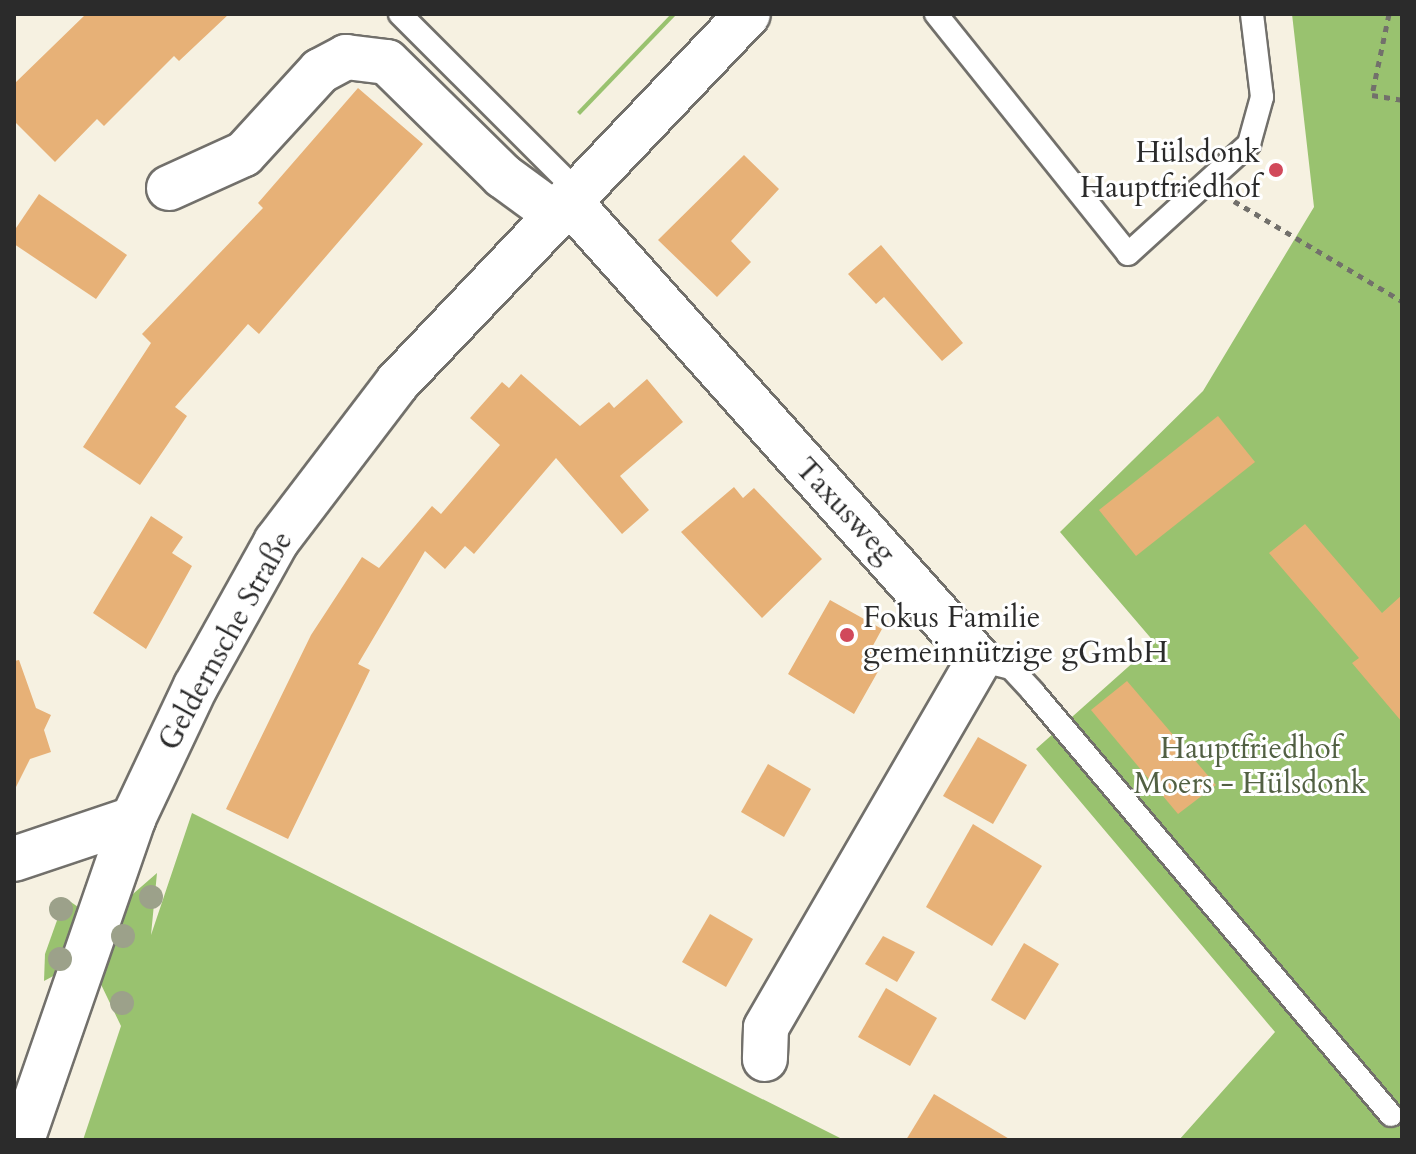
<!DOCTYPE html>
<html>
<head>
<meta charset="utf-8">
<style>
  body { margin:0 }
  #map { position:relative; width:1416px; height:1154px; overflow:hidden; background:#f6f1e1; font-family:Cardo,serif }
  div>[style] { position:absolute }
  .green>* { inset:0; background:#99c26f }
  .building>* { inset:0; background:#e7b177 }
  .path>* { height:5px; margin-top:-2.5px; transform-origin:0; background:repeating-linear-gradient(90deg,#72706b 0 6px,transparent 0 12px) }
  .roads { filter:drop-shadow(2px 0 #72706b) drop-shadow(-2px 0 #72706b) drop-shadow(0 2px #72706b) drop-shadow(0 -2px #72706b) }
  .lane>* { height:22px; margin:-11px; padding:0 11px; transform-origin:11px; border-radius:11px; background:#fff }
  .street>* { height:44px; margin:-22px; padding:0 22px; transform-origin:22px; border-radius:22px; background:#fff }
  .trees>* { width:24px; height:24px; margin:-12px; border-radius:50%; background:#9ca18a }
  .dots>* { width:22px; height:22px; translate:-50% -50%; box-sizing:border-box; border:4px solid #fff; border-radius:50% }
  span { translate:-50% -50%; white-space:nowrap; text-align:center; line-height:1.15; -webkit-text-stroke:6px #fff; paint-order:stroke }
  .poi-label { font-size:30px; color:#2b2b2b }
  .right { translate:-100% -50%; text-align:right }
  .left { translate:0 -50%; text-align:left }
  .street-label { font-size:30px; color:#2b2b2b }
  .park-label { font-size:30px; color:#526043 }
  .frame { position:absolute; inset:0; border:16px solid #2b2b2b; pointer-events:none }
</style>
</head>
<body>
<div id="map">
  <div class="green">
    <div style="clip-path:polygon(671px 14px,676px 15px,580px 115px,577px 112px)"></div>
    <div style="clip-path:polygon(1292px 14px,1402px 14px,1402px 1140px,1179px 1140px,1275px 1032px,1036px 749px,1155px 643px,1060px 532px,1203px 391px,1314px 207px)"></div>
    <div style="clip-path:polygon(192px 813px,844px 1140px,83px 1140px,121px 1026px,96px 974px,126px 900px,157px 873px,151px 935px)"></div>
    <div style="clip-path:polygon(65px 898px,81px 909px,72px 966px,44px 981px,45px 954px)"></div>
  </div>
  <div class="building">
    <div style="clip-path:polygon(86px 14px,229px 14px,179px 61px,174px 56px,104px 126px,97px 119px,55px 162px,14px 121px,14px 84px)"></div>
    <div style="clip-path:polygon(358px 88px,423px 144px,259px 334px,248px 324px,175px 407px,187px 416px,140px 485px,83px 447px,151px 343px,142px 334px,263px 208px,258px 203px)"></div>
    <div style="clip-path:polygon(744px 155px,779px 189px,731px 241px,751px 262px,717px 297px,658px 240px)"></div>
    <div style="clip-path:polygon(39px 194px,127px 255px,96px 299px,14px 244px,14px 231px)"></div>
    <div style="clip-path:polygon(881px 245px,963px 343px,942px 361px,884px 297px,876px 304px,848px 274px)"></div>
    <div style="clip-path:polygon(521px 374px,580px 426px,609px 402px,614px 408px,647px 379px,683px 422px,620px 476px,649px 510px,622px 534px,556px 458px,474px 554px,465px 546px,445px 569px,425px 551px,358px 664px,370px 670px,288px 839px,226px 809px,311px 635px,362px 557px,379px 568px,432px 506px,441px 514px,500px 445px,470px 418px,502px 382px,509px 388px)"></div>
    <div style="clip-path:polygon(1218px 416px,1255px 462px,1136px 556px,1099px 510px)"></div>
    <div style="clip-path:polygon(734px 487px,743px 498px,754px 488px,822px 559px,762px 618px,681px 532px)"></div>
    <div style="clip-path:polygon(151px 516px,183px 537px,172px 553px,192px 566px,146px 649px,93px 613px)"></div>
    <div style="clip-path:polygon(1305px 524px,1382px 613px,1402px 595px,1402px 722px,1352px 663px,1359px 658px,1269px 553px)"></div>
    <div style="clip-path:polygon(830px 600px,882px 629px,870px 651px,885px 659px,854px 714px,788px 674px)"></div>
    <div style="clip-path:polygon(19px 660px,36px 708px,51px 715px,44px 730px,51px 752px,30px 759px,14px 791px,14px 661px)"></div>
    <div style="clip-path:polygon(1127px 681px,1216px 785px,1178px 814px,1091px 710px)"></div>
    <div style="clip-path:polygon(978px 737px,1027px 765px,993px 824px,943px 796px)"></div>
    <div style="clip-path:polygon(768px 764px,811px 789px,784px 837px,741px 812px)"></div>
    <div style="clip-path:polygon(973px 824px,1042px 866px,992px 946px,926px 907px)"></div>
    <div style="clip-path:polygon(710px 914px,753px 939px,726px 987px,682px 962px)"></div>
    <div style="clip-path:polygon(883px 936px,915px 952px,897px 982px,865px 964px)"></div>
    <div style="clip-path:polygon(1024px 943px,1059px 964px,1025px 1020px,991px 1000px)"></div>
    <div style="clip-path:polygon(886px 988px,937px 1018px,910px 1066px,858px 1037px)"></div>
    <div style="clip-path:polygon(934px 1094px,1011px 1140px,906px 1140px)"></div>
  </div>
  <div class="path">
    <div style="left:1389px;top:14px;width:83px;rotate:101.9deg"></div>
    <div style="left:1372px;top:95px;width:30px;rotate:9deg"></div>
    <div style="left:1234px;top:201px;width:196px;rotate:30.8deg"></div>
  </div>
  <div class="roads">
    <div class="lane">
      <div style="left:400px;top:14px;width:250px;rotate:45deg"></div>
      <div style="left:936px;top:14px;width:307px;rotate:51.3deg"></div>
      <div style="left:1128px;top:254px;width:164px;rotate:-42.3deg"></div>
      <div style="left:1249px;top:144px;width:49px;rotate:-74.5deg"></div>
      <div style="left:1262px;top:97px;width:84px;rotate:-96.9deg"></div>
      <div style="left:979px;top:660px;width:33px;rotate:14deg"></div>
      <div style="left:1011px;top:668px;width:33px;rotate:47deg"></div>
      <div style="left:1033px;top:692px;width:554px;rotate:49.76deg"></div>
    </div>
    <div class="street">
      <div style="left:169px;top:188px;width:82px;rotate:-24.4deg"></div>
      <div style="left:244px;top:154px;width:113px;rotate:-47.5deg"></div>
      <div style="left:320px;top:71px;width:30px;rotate:-28deg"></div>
      <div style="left:346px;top:57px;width:41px;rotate:7deg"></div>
      <div style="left:387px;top:62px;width:163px;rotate:44.5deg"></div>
      <div style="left:503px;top:176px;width:64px;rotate:36.2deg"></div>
      <div style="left:568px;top:200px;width:617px;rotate:48.22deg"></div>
      <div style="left:979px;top:660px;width:425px;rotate:120.1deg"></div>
      <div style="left:766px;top:1028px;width:31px;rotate:92deg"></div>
      <div style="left:14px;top:859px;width:126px;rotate:-18.6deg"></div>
      <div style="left:22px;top:1140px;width:340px;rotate:-70.9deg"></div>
      <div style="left:133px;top:819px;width:147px;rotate:-64.7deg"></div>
      <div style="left:196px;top:686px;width:165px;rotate:-60.9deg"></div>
      <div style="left:276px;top:542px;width:200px;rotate:-52.7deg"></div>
      <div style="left:397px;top:383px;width:509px;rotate:-46.43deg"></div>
    </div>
  </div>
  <div class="trees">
    <div style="left:151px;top:897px"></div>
    <div style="left:61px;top:909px"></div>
    <div style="left:123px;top:936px"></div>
    <div style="left:60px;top:959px"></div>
    <div style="left:122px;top:1003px"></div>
  </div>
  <div class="dots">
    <div style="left:1276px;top:170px;background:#d1495b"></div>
    <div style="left:847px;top:635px;background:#d1495b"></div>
  </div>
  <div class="poi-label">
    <span class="right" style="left:1260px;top:170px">Hülsdonk<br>Hauptfriedhof</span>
    <span class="left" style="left:863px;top:635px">Fokus Familie<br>gemeinnützige gGmbH</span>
  </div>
  <div class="street-label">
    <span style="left:845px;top:511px;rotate:47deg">Taxusweg</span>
    <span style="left:226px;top:641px;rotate:-61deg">Geldernsche Straße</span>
  </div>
  <div class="park-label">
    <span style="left:1250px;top:766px">Hauptfriedhof<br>Moers - Hülsdonk</span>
  </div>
  <div class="frame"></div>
</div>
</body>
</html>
